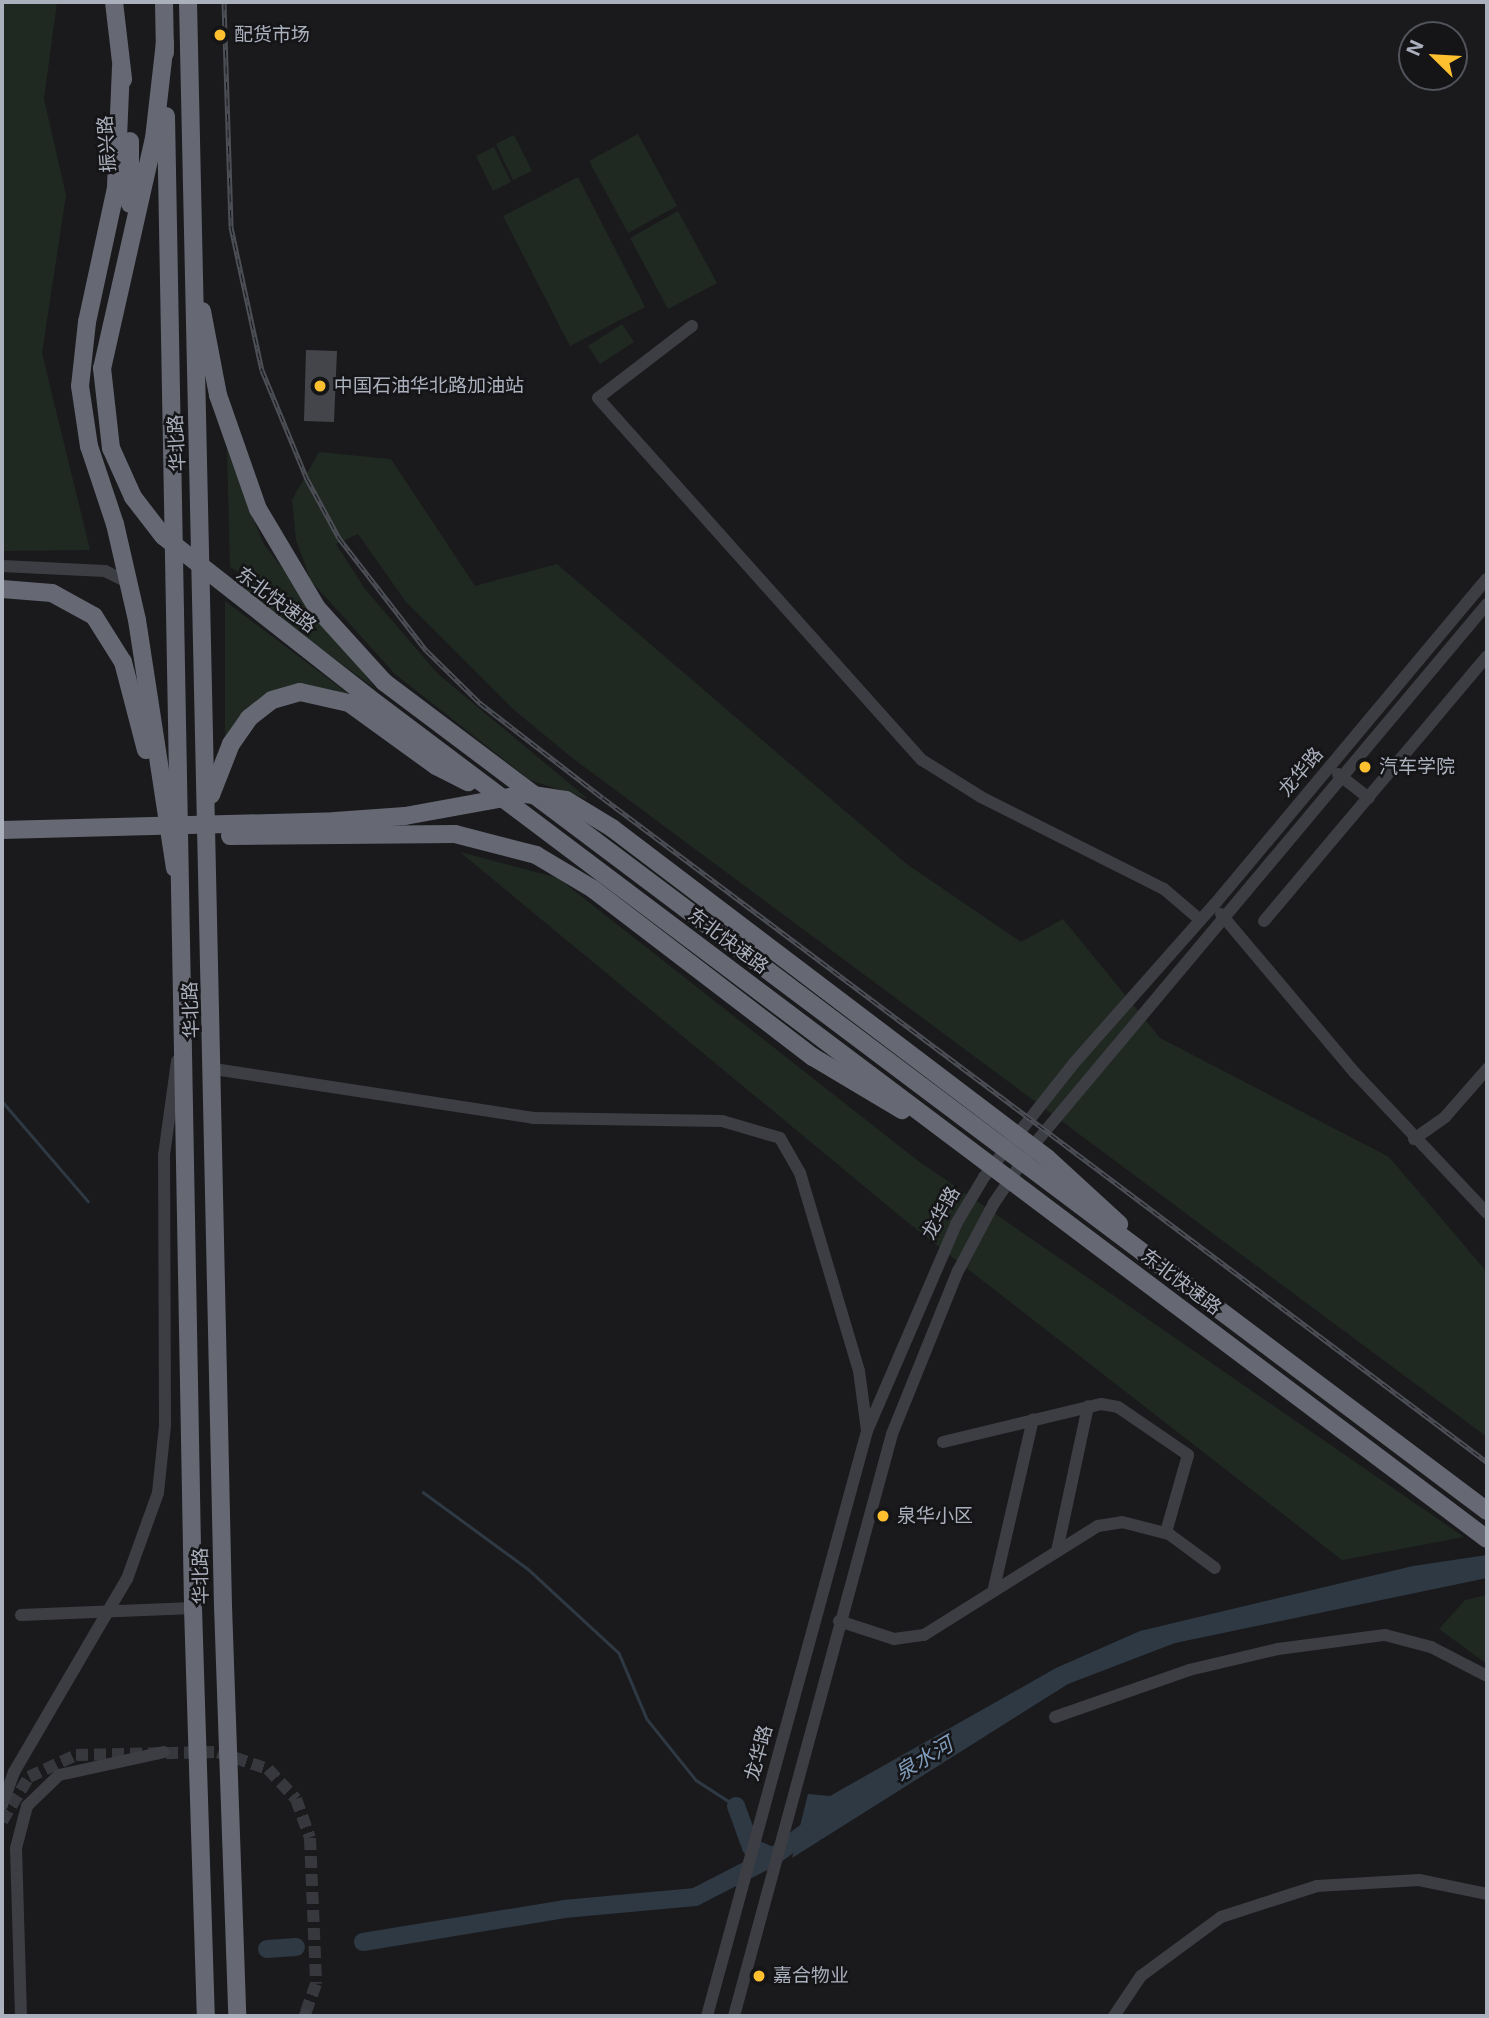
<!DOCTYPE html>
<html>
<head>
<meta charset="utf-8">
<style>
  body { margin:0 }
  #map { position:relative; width:1489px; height:2018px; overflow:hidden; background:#1a1a1d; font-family:Inter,"Noto Sans SC",sans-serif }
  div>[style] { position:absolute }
  .green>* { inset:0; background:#1f2921 }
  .water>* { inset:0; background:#2e3943 }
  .stream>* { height:2.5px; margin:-1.25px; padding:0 1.25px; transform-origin:1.25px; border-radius:1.25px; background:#2e3943 }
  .river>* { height:18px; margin:-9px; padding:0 9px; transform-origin:9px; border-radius:9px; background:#2e3943 }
  .building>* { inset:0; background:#44454a }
  .minor-tunnel>* { height:12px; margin-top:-6px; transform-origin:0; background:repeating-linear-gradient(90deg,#37383d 0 12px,transparent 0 18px) }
  .minor>* { height:12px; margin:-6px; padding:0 6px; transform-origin:6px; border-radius:6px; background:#3d3d44 }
  .highway>* { height:18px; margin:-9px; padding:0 9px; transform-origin:9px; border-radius:9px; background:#666974 }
  .rail>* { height:5px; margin-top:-2.5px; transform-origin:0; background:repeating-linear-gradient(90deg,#151518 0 8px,#4d4f57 0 16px); box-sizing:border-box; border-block:2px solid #4d4f57 }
  .dots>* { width:19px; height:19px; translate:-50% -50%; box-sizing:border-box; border:4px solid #151518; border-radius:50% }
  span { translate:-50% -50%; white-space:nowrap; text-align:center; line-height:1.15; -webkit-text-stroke:5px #151518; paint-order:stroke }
  .poi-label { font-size:19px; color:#abb0bd }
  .left { translate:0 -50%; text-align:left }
  .street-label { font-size:19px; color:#abb0bd }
  .water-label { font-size:21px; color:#809dbb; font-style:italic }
  .frame { position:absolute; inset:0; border:4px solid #abb0bd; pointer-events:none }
  .north { position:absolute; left:1398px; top:21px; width:70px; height:70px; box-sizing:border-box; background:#151518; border:2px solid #51535a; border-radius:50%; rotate:294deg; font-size:19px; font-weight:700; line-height:28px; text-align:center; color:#abb0bd }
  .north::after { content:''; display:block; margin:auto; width:24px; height:32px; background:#ffc030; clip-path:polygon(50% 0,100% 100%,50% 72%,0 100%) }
</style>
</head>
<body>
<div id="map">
  <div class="green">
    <div style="clip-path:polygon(2px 2px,57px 2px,44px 99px,66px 195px,42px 353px,90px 550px,2px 551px)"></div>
    <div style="clip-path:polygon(638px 134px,677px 206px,628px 233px,589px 161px)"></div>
    <div style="clip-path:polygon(514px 135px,532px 171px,513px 180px,496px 144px)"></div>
    <div style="clip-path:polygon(494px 147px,511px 182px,493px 191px,476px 156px)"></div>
    <div style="clip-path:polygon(578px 177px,645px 307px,570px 346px,503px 216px)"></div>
    <div style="clip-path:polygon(678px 211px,717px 283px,668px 309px,630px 238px)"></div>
    <div style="clip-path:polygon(622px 324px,634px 342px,600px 364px,588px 346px)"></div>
    <div style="clip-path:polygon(227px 450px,263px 543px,376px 689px,246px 594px,243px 574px,230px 567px)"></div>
    <div style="clip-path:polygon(319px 452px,391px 459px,475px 586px,557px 564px,908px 865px,1021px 942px,1063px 919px,1160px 1038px,1389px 1157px,1487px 1272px,1487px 1437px,571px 757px,513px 709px,406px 602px,358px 534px,336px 544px,365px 589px,438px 674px,588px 799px,530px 780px,395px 674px,311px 581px,296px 540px,292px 500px)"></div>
    <div style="clip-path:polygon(225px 601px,350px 695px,357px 702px,334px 690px,296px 685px,225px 740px)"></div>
    <div style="clip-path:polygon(460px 852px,558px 878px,917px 1160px,1464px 1537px,1342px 1560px,906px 1221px)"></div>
    <div style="clip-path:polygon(1487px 1595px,1487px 1664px,1439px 1629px,1465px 1600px)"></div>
  </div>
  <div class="water">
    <div style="clip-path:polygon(1487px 1555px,1487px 1578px,1175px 1643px,1068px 1684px,792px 1858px,808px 1794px,830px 1796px,1056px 1668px,1140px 1631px,1413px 1566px)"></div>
  </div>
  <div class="stream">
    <div style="left:2px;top:1101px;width:132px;rotate:49.3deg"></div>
    <div style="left:423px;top:1492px;width:129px;rotate:36.2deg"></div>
    <div style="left:527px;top:1568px;width:125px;rotate:42.7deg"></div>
    <div style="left:619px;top:1653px;width:72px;rotate:67deg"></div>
    <div style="left:647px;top:1719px;width:78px;rotate:51.2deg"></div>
    <div style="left:696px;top:1780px;width:48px;rotate:33deg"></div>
  </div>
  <div class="river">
    <div style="left:736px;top:1806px;width:44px;rotate:69.9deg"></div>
    <div style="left:751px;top:1847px;width:24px;rotate:24deg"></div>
    <div style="left:363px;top:1942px;width:204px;rotate:-9.3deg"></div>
    <div style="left:564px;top:1909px;width:132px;rotate:-5.2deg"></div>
    <div style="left:695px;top:1897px;width:88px;rotate:-27.1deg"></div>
    <div style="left:773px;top:1857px;width:53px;rotate:-37.3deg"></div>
    <div style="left:267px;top:1949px;width:29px;rotate:-4deg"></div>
  </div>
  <div class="building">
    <div style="clip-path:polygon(306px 350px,337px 351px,334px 422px,304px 421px)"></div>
  </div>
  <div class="minor-tunnel">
    <div style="left:2px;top:1821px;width:52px;rotate:-58.5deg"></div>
    <div style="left:29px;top:1777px;width:52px;rotate:-25.1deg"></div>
    <div style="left:76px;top:1755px;width:142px;rotate:-1.2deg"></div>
    <div style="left:218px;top:1752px;width:53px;rotate:18.8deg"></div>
    <div style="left:268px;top:1769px;width:41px;rotate:47deg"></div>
    <div style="left:296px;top:1799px;width:41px;rotate:70.3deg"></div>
    <div style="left:310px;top:1838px;width:146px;rotate:87.6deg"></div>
    <div style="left:316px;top:1984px;width:33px;rotate:110deg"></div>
  </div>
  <div class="minor">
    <div style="left:692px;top:326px;width:118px;rotate:142.5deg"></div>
    <div style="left:598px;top:398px;width:486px;rotate:48.2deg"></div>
    <div style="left:922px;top:760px;width:70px;rotate:32.1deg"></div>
    <div style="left:981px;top:797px;width:205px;rotate:26.7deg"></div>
    <div style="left:1164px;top:889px;width:45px;rotate:40.5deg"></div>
    <div style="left:2px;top:566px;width:103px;rotate:2.8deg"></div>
    <div style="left:105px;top:571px;width:28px;rotate:26deg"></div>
    <div style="left:1338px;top:774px;width:39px;rotate:38deg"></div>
    <div style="left:1221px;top:914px;width:208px;rotate:49.9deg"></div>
    <div style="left:1355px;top:1073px;width:192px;rotate:46.7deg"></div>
    <div style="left:1264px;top:921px;width:346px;rotate:-49.9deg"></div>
    <div style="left:214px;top:1069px;width:323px;rotate:8.7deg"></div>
    <div style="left:533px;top:1118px;width:189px;rotate:0.9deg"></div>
    <div style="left:722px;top:1121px;width:60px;rotate:16.3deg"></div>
    <div style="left:780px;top:1138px;width:40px;rotate:60.3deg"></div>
    <div style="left:800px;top:1173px;width:207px;rotate:73.4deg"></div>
    <div style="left:859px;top:1371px;width:60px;rotate:82.3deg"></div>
    <div style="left:1414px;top:1139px;width:38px;rotate:-35deg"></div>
    <div style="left:1445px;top:1117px;width:64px;rotate:-48.8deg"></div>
    <div style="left:943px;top:1442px;width:163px;rotate:-13.5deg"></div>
    <div style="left:1101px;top:1404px;width:17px;rotate:10deg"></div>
    <div style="left:1118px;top:1407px;width:85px;rotate:34.4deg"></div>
    <div style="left:1188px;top:1455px;width:80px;rotate:105.9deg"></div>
    <div style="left:1057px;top:1551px;width:148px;rotate:-77.9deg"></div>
    <div style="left:994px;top:1588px;width:173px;rotate:-77deg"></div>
    <div style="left:21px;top:1615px;width:172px;rotate:-2.3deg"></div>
    <div style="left:839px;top:1621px;width:58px;rotate:18.1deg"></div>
    <div style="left:894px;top:1639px;width:30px;rotate:-8deg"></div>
    <div style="left:924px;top:1635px;width:205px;rotate:-32.1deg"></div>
    <div style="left:1098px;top:1526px;width:24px;rotate:-9deg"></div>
    <div style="left:1122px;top:1522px;width:49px;rotate:14.3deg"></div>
    <div style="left:1169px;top:1534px;width:57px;rotate:36.5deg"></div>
    <div style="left:1055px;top:1717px;width:142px;rotate:-19.3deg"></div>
    <div style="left:1189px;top:1670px;width:91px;rotate:-13.3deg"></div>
    <div style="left:1278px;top:1649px;width:108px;rotate:-7.5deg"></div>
    <div style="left:1385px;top:1635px;width:48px;rotate:14.6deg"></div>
    <div style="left:1431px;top:1647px;width:63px;rotate:27.4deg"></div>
    <div style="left:2px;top:1805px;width:35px;rotate:-70deg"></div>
    <div style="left:14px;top:1772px;width:224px;rotate:-59.7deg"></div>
    <div style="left:127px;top:1579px;width:91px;rotate:-70.2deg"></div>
    <div style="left:158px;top:1493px;width:68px;rotate:-84.1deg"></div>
    <div style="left:165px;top:1425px;width:270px;rotate:-90.2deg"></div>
    <div style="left:164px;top:1155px;width:95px;rotate:-82.1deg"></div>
    <div style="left:21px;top:2016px;width:168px;rotate:-91.7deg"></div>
    <div style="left:16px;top:1848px;width:43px;rotate:-75.3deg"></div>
    <div style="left:27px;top:1806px;width:45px;rotate:-44.1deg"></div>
    <div style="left:59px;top:1775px;width:107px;rotate:-12.4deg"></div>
    <div style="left:305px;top:2016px;width:1px;rotate:-90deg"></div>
    <div style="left:707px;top:2016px;width:606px;rotate:-74.7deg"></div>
    <div style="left:867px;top:1431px;width:225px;rotate:-66.7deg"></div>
    <div style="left:956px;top:1224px;width:55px;rotate:-59.2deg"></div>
    <div style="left:984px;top:1177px;width:145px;rotate:-51.7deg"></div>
    <div style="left:1074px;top:1063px;width:211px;rotate:-48.5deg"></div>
    <div style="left:1214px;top:905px;width:425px;rotate:-50.1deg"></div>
    <div style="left:734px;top:2016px;width:603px;rotate:-74.81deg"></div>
    <div style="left:892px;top:1434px;width:176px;rotate:-68deg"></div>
    <div style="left:958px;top:1271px;width:77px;rotate:-62.1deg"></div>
    <div style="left:994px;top:1203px;width:74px;rotate:-55.5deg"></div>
    <div style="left:1036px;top:1142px;width:702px;rotate:-50.03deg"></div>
    <div style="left:1114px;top:2016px;width:48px;rotate:-56deg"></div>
    <div style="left:1141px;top:1976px;width:99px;rotate:-36.4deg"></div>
    <div style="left:1221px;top:1917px;width:101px;rotate:-17.9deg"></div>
    <div style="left:1317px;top:1886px;width:102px;rotate:-3.4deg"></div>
    <div style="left:1419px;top:1880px;width:69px;rotate:11.6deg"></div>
  </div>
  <div class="highway">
    <div style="left:114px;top:2px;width:78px;rotate:83.3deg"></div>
    <div style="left:164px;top:2px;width:51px;rotate:88.9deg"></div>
    <div style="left:188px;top:2px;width:1604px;rotate:88.75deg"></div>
    <div style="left:223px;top:1606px;width:410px;rotate:88deg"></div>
    <div style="left:165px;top:42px;width:97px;rotate:96.5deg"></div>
    <div style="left:154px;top:138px;width:236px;rotate:102.7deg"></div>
    <div style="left:102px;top:368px;width:81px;rotate:83.6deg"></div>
    <div style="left:111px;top:448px;width:54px;rotate:65.8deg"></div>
    <div style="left:133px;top:497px;width:49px;rotate:52.4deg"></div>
    <div style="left:163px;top:536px;width:261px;rotate:38.1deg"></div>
    <div style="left:368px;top:697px;width:1400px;rotate:36.96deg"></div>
    <div style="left:121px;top:67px;width:121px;rotate:92.4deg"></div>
    <div style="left:116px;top:188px;width:137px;rotate:102.2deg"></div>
    <div style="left:87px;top:322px;width:64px;rotate:96.2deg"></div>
    <div style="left:80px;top:386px;width:61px;rotate:81.5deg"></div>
    <div style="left:89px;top:446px;width:82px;rotate:71.6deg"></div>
    <div style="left:115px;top:524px;width:98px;rotate:77.1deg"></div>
    <div style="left:137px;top:620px;width:251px;rotate:81.3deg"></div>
    <div style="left:166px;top:116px;width:1492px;rotate:88.96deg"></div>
    <div style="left:193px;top:1608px;width:408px;rotate:88.2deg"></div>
    <div style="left:130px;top:204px;width:63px;rotate:-90deg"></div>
    <div style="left:202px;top:311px;width:86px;rotate:79.2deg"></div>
    <div style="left:218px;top:395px;width:121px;rotate:70.7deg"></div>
    <div style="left:258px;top:509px;width:115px;rotate:59.2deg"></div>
    <div style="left:317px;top:608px;width:100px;rotate:47.8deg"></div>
    <div style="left:384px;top:682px;width:1380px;rotate:36.93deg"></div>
    <div style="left:2px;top:589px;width:50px;rotate:4.6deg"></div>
    <div style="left:52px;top:593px;width:48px;rotate:28.7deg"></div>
    <div style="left:94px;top:616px;width:54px;rotate:57.8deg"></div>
    <div style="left:123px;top:662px;width:91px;rotate:75.4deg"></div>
    <div style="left:211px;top:795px;width:55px;rotate:-68.6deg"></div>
    <div style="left:231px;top:744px;width:32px;rotate:-55deg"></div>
    <div style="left:249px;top:718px;width:29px;rotate:-38deg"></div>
    <div style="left:272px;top:700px;width:29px;rotate:-16deg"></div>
    <div style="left:300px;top:692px;width:50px;rotate:12.7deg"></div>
    <div style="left:349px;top:703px;width:107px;rotate:35.9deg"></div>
    <div style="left:436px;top:766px;width:36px;rotate:27deg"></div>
    <div style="left:2px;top:830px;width:333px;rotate:-1.5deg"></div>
    <div style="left:335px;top:821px;width:70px;rotate:-4.1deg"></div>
    <div style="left:405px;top:816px;width:123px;rotate:-10.3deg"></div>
    <div style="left:526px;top:794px;width:40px;rotate:8.5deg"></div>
    <div style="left:566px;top:800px;width:54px;rotate:31.3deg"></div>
    <div style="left:612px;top:828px;width:546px;rotate:37.18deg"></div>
    <div style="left:1047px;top:1158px;width:98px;rotate:42.5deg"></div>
    <div style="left:230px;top:836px;width:225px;rotate:-0.5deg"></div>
    <div style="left:455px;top:834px;width:84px;rotate:14.5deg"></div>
    <div style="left:536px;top:855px;width:66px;rotate:30.8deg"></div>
    <div style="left:593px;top:889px;width:277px;rotate:37.4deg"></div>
    <div style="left:813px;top:1057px;width:104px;rotate:30.8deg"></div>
  </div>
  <div class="rail">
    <div style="left:224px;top:2px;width:225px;rotate:88.2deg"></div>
    <div style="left:231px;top:227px;width:146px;rotate:77.8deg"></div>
    <div style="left:262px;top:370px;width:118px;rotate:67.6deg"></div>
    <div style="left:307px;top:479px;width:67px;rotate:61.5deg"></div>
    <div style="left:339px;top:538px;width:142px;rotate:52.2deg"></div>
    <div style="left:426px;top:650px;width:76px;rotate:44.5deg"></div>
    <div style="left:480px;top:703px;width:155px;rotate:37.7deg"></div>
    <div style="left:603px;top:798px;width:1106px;rotate:36.91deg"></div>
  </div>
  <div class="dots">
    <div style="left:220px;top:35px;background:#ffc030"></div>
    <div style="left:320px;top:386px;background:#ffc030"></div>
    <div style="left:1365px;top:767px;background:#ffc030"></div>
    <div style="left:883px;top:1516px;background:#ffc030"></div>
    <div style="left:759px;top:1976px;background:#ffc030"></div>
  </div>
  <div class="poi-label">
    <span class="left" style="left:234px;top:35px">配货市场</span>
    <span class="left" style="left:334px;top:386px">中国石油华北路加油站</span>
    <span class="left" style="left:1379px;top:767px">汽车学院</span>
    <span class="left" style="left:897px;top:1516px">泉华小区</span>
    <span class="left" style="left:773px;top:1976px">嘉合物业</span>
  </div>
  <div class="street-label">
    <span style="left:107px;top:144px;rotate:-94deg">振兴路</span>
    <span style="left:177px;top:443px;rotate:-93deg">华北路</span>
    <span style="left:276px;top:600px;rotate:37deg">东北快速路</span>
    <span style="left:1301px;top:772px;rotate:-50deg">龙华路</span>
    <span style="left:728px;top:941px;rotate:37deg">东北快速路</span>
    <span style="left:191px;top:1010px;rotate:-92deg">华北路</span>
    <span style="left:941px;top:1213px;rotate:-61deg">龙华路</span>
    <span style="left:1181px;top:1282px;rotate:37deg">东北快速路</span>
    <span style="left:201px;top:1576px;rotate:-91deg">华北路</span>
    <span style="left:759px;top:1753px;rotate:-75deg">龙华路</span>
  </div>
  <div class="water-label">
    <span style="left:924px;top:1759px;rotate:-31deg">泉水河</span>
  </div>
  <div class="frame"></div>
  <div class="north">N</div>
</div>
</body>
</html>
